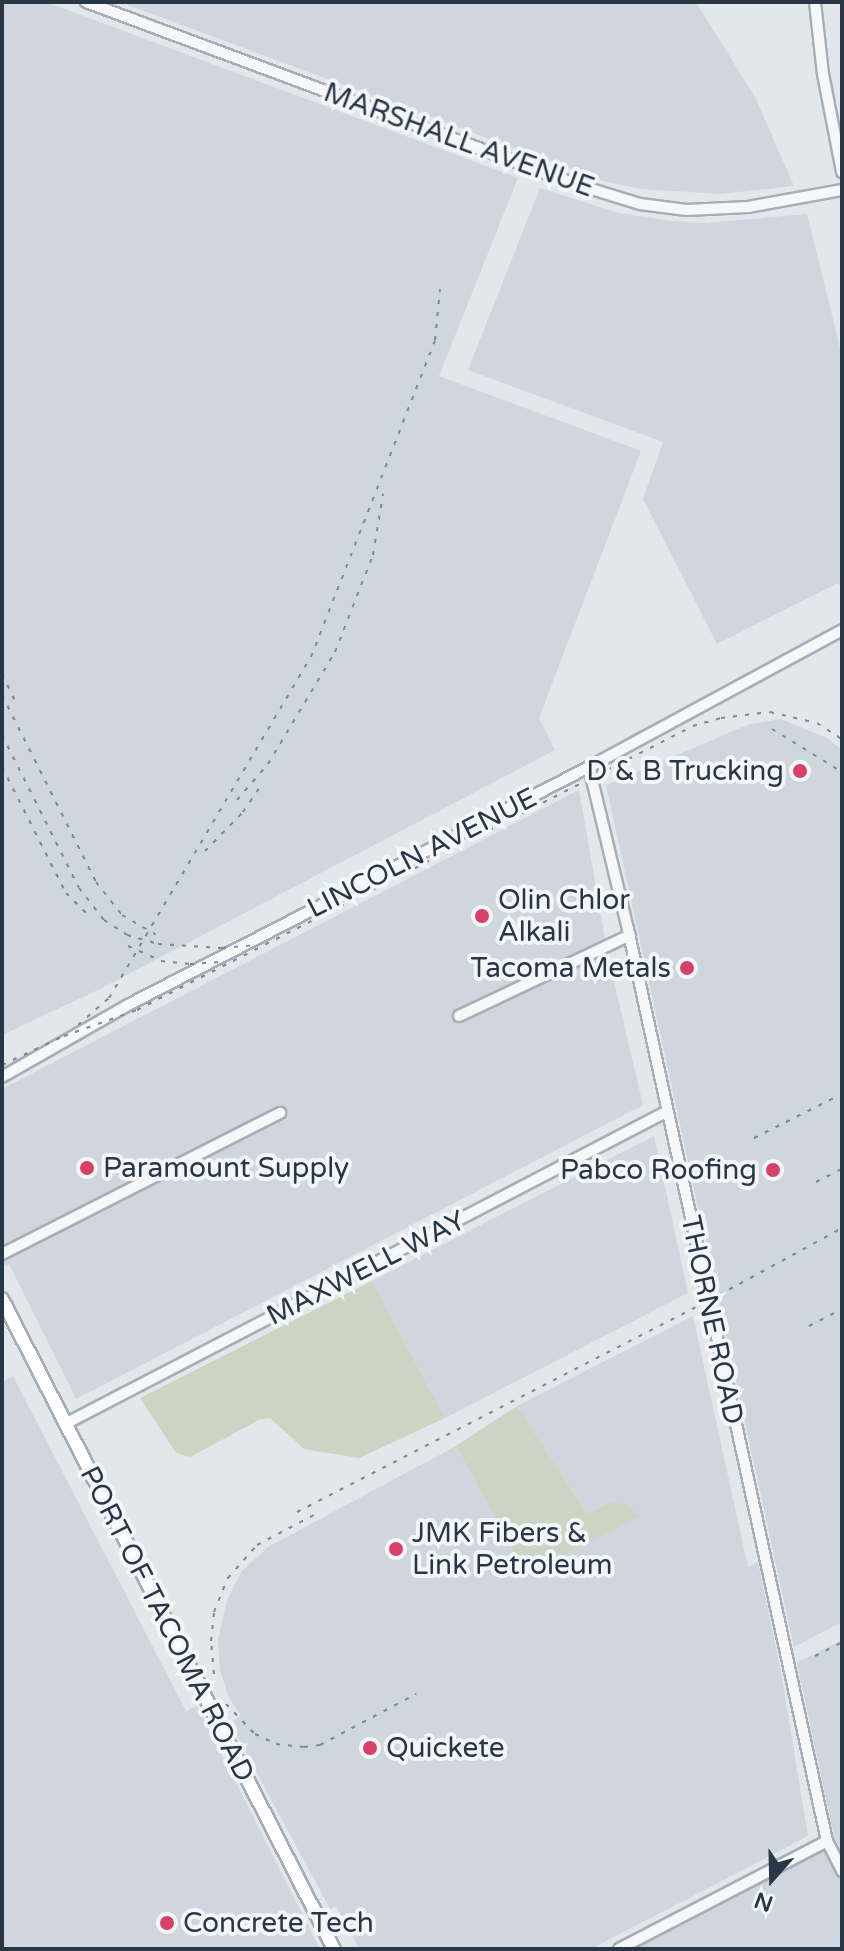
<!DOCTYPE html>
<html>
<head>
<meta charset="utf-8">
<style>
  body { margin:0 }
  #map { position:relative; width:844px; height:1951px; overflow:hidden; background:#e2e7eb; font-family:"Varela Round",sans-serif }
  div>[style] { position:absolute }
  .built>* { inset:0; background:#d0d6de }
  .green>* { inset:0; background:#cad6c3 }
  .roads { filter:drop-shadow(2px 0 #a7aeb6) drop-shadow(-2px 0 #a7aeb6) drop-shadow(0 2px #a7aeb6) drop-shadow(0 -2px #a7aeb6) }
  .minor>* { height:10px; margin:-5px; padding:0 5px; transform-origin:5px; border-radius:5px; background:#f5f7f9 }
  .major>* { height:12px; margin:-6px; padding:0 6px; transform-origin:6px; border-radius:6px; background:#fff }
  .rail>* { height:2px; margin-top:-1px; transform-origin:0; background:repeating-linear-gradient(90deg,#7b8896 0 4px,transparent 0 12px) }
  .dots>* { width:22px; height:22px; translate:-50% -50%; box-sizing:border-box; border:4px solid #f2f6f8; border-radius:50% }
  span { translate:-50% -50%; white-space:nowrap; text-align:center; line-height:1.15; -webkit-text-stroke:8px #f2f6f8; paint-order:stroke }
  .street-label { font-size:28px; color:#293645 }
  .poi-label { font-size:28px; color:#293645 }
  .right { translate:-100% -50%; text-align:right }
  .left { translate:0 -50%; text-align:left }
  .frame { position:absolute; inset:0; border:4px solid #293645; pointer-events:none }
  .north { position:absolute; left:732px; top:1839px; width:80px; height:80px; -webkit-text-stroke:6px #f2f6f8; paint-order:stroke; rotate:200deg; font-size:22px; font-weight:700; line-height:32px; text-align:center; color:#293645 }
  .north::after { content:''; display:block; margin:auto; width:28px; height:36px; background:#293645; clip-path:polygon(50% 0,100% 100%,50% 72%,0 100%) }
</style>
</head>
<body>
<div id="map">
  <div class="built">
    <div style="clip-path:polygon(2px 2px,46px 2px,518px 178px,439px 376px,641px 451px,539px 718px,555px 750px,100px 989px,2px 1035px)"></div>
    <div style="clip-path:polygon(120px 2px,696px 2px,756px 99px,794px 186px,720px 194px,642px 189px,603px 181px)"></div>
    <div style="clip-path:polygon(540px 188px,619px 213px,672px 221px,708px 223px,807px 214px,842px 356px,842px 589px,838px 583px,717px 644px,643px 499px,663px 442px,468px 370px)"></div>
    <div style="clip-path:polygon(781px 719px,827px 738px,842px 750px,842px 1622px,794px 1647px,606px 785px,750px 724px)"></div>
    <div style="clip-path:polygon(579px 790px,608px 956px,643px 1105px,76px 1399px,9px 1264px,2px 1266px,2px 1089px)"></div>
    <div style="clip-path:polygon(654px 1136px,688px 1293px,445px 1418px,372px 1281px)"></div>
    <div style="clip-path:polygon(693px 1316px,748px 1567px,758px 1562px,781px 1672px,808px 1836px,591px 1949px,359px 1949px,336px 1906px,330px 1909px,230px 1723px,241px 1715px,229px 1698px,220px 1670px,218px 1640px,227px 1600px,242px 1571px,268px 1547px,456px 1446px,526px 1574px,602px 1535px,517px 1406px)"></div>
    <div style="clip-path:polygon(13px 1376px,186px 1711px,197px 1706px,320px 1949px,2px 1949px,2px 1382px)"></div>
    <div style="clip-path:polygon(842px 1640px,842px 1852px,834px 1836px,797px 1663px)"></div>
    <div style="clip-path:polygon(824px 1844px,842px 1877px,842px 1949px,626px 1949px)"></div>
  </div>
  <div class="green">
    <div style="clip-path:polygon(372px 1281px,445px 1418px,359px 1458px,304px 1449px,270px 1418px,261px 1419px,190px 1457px,176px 1453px,140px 1398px)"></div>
    <div style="clip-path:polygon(517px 1406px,588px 1514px,612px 1502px,628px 1505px,640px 1517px,526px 1574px,456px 1446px)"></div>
  </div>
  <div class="roads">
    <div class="minor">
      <div style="left:86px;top:2px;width:522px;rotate:20.41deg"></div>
      <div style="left:575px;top:184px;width:68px;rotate:17.1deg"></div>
      <div style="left:640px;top:204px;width:47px;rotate:7.3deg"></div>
      <div style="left:687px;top:210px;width:61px;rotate:-2.8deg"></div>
      <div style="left:748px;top:207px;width:96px;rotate:-10.3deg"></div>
      <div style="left:815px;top:2px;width:72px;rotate:83.7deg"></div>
      <div style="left:823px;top:74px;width:100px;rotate:79deg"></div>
      <div style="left:589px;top:767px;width:167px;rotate:76.5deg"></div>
      <div style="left:628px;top:929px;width:933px;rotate:77.69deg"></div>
      <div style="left:827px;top:1841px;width:34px;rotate:63deg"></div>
      <div style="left:459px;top:1016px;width:189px;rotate:-25.3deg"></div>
      <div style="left:2px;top:1077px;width:145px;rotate:-29.7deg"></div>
      <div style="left:128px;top:1005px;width:519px;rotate:-27.31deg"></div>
      <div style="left:589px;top:767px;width:288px;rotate:-28.4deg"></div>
      <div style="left:2px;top:1254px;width:312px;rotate:-26.9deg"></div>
      <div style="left:65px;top:1424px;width:677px;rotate:-27.44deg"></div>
      <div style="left:619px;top:1949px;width:234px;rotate:-27.4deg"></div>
    </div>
    <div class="major">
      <div style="left:2px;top:1299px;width:730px;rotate:62.94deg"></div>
    </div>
  </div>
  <div class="rail">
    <div style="left:2px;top:674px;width:32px;rotate:64deg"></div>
    <div style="left:2px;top:695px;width:209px;rotate:63.3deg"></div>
    <div style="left:96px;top:882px;width:42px;rotate:51.8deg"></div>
    <div style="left:122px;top:915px;width:39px;rotate:30deg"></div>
    <div style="left:772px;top:729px;width:82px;rotate:31.6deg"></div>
    <div style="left:2px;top:735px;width:171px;rotate:63.3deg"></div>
    <div style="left:79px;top:888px;width:41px;rotate:52deg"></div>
    <div style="left:104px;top:920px;width:27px;rotate:33deg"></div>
    <div style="left:127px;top:935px;width:32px;rotate:16deg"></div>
    <div style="left:158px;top:944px;width:64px;rotate:3.6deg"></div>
    <div style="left:222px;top:948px;width:33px;rotate:-5deg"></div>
    <div style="left:2px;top:767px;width:141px;rotate:63.1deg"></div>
    <div style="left:66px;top:893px;width:34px;rotate:45deg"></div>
    <div style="left:237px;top:800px;width:48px;rotate:-49.3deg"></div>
    <div style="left:268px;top:764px;width:131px;rotate:-59.1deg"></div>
    <div style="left:335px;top:652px;width:104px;rotate:-68.6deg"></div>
    <div style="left:373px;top:555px;width:62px;rotate:-80.7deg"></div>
    <div style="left:205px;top:851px;width:54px;rotate:-45.7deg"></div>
    <div style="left:243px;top:812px;width:29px;rotate:-56deg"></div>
    <div style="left:128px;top:946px;width:36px;rotate:24deg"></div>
    <div style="left:161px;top:961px;width:29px;rotate:6deg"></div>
    <div style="left:190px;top:964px;width:30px;rotate:-4deg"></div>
    <div style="left:78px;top:1025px;width:41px;rotate:-41.1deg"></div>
    <div style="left:109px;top:998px;width:396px;rotate:-59.4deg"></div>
    <div style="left:311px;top:657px;width:340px;rotate:-68.6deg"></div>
    <div style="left:435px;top:340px;width:51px;rotate:-84.4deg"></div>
    <div style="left:2px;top:1065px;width:68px;rotate:-25.1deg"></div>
    <div style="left:64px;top:1036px;width:77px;rotate:-19.6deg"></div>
    <div style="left:137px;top:1010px;width:624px;rotate:-27.06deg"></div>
    <div style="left:693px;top:726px;width:29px;rotate:-16deg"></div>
    <div style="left:721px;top:718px;width:49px;rotate:-7deg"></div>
    <div style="left:770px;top:712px;width:48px;rotate:13.2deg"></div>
    <div style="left:817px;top:723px;width:30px;rotate:33deg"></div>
    <div style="left:754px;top:1138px;width:98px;rotate:-26.6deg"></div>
    <div style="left:816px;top:1182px;width:29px;rotate:-27deg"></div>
    <div style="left:809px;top:1326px;width:37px;rotate:-27deg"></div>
    <div style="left:297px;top:1512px;width:462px;rotate:-27.2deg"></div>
    <div style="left:708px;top:1301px;width:153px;rotate:-28.6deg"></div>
    <div style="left:815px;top:1656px;width:30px;rotate:-27deg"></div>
    <div style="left:214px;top:1674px;width:33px;rotate:-95deg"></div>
    <div style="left:211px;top:1641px;width:29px;rotate:-84deg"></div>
    <div style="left:214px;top:1612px;width:37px;rotate:-68deg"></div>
    <div style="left:228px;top:1578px;width:44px;rotate:-48.7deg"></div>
    <div style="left:257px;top:1545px;width:64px;rotate:-27.8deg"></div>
    <div style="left:226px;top:1704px;width:42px;rotate:46deg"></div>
    <div style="left:255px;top:1734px;width:23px;rotate:25deg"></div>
    <div style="left:276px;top:1744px;width:28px;rotate:6deg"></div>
    <div style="left:304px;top:1747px;width:16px;rotate:-7deg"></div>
    <div style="left:320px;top:1745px;width:109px;rotate:-28deg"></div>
  </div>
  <div class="dots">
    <div style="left:800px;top:771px;background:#d74168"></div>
    <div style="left:482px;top:916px;background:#d74168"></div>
    <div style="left:687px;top:968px;background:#d74168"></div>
    <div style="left:87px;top:1168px;background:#d74168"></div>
    <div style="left:773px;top:1170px;background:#d74168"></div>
    <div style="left:396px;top:1549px;background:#d74168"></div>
    <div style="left:370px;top:1748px;background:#d74168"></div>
    <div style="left:167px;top:1923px;background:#d74168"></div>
  </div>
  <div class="street-label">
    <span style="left:459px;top:140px;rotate:20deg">MARSHALL AVENUE</span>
    <span style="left:422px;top:853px;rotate:-27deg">LINCOLN AVENUE</span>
    <span style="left:366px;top:1268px;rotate:-27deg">MAXWELL WAY</span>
    <span style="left:712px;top:1320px;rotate:78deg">THORNE ROAD</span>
    <span style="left:167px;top:1624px;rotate:63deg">PORT OF TACOMA ROAD</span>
  </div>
  <div class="poi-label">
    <span class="right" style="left:784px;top:771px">D &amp; B Trucking</span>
    <span class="left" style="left:498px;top:916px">Olin Chlor<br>Alkali</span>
    <span class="right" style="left:671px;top:968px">Tacoma Metals</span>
    <span class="left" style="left:103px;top:1168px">Paramount Supply</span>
    <span class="right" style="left:757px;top:1170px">Pabco Roofing</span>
    <span class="left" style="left:412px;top:1549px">JMK Fibers &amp;<br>Link Petroleum</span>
    <span class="left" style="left:386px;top:1748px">Quickete</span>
    <span class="left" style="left:183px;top:1923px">Concrete Tech</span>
  </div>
  <div class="frame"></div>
  <div class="north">N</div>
</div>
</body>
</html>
